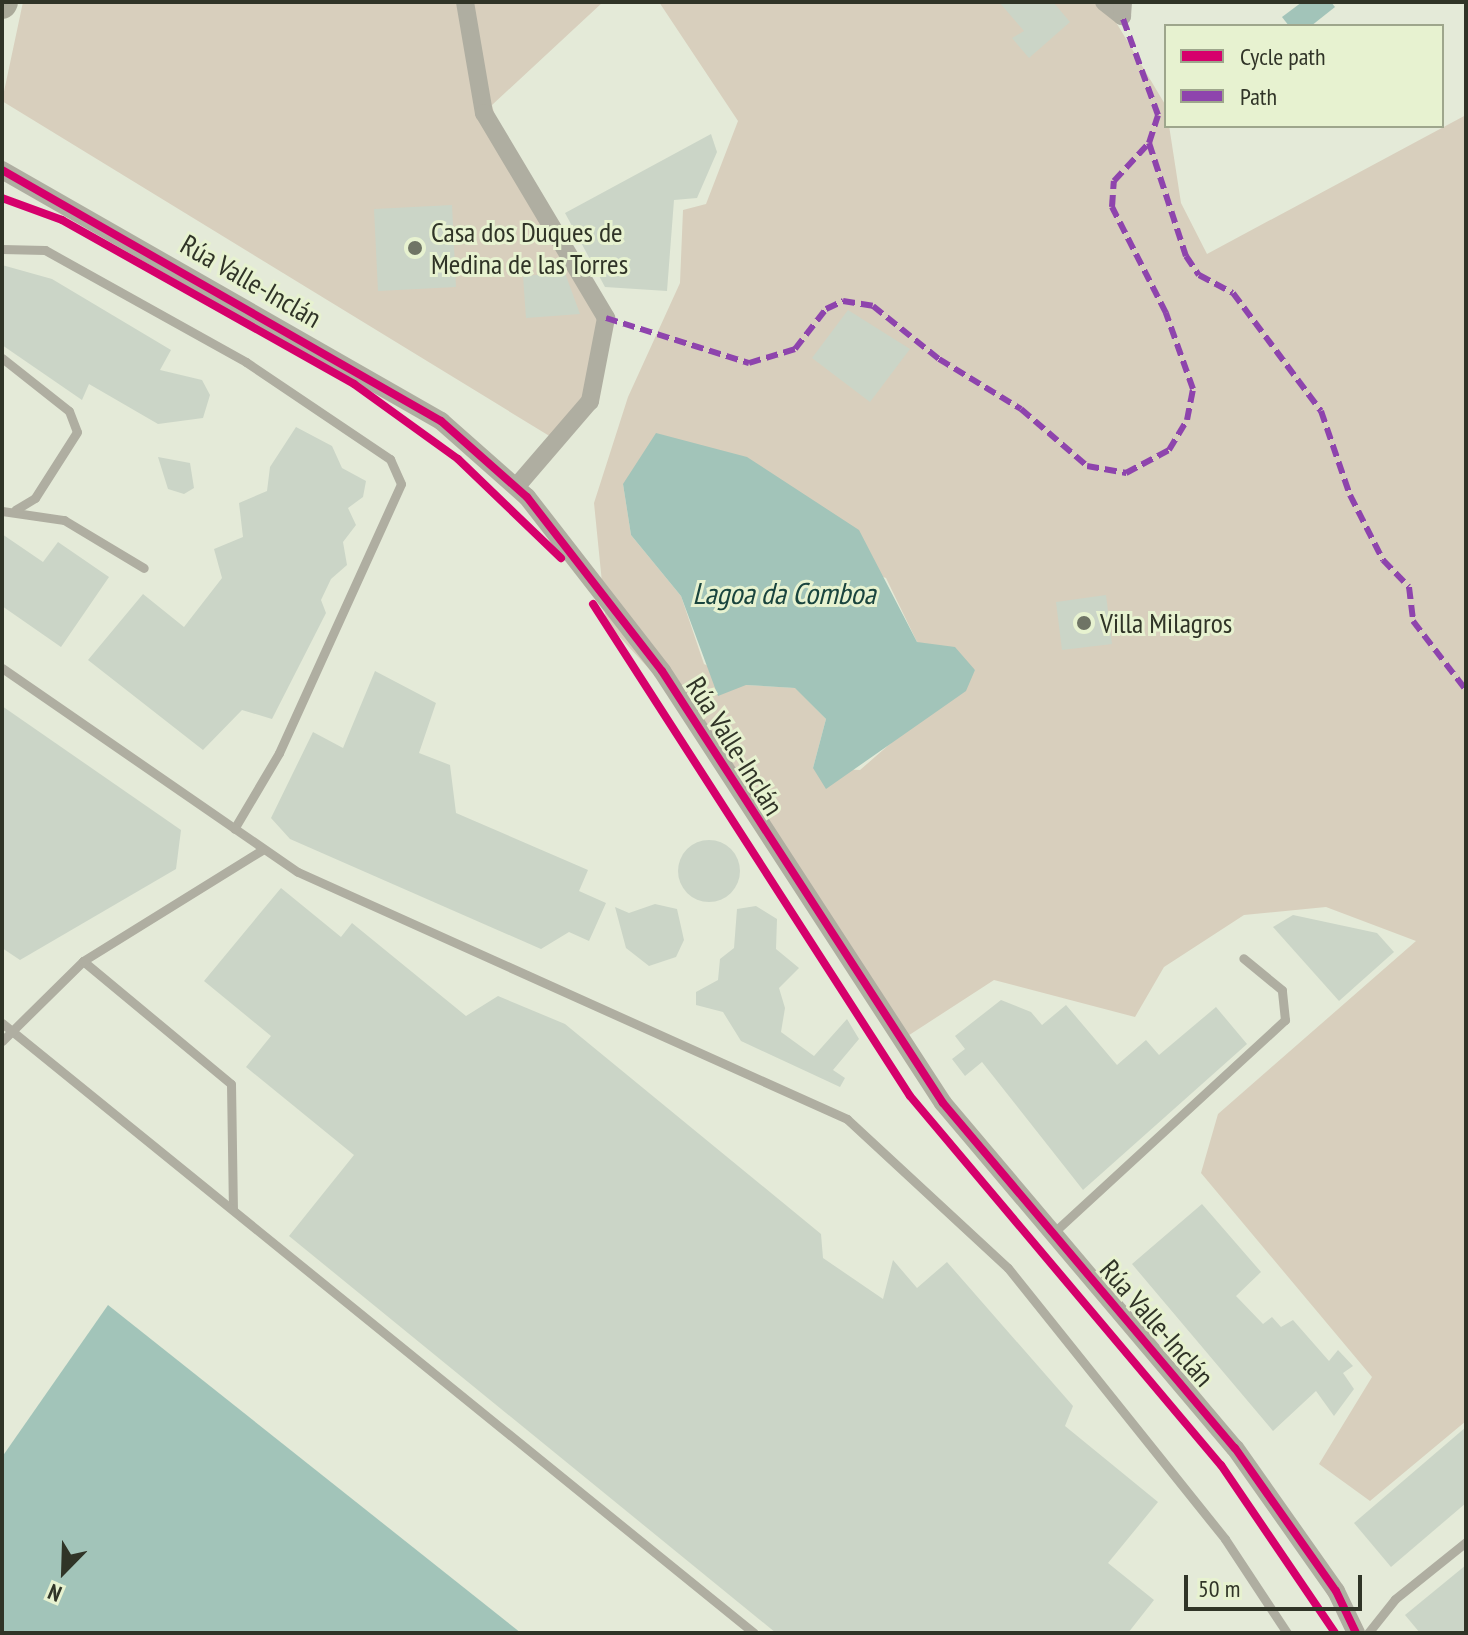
<!DOCTYPE html>
<html>
<head>
<meta charset="utf-8">
<style>
  body { margin:0 }
  #map { position:relative; width:1468px; height:1635px; overflow:hidden; background:#e4ead8; font-family:"PT Sans Narrow",sans-serif }
  div>[style] { position:absolute }
  .green>* { inset:0; background:#d8cfbd }
  .water>* { inset:0; background:#a2c4b9 }
  .building>* { inset:0; background:#cbd5c7 }
  .round { border-radius:50% }
  .service>* { height:9px; margin:-4.5px; padding:0 4.5px; transform-origin:4.5px; border-radius:4.5px; background:#afaea1 }
  .minor>* { height:18px; margin:-9px; padding:0 9px; transform-origin:9px; border-radius:9px; background:#afaea1 }
  .trunk>* { height:30px; margin:-15px; padding:0 15px; transform-origin:15px; border-radius:15px; background:#aaaa9a }
  .quiet>* { height:6px; margin-top:-3px; transform-origin:0; background:repeating-linear-gradient(90deg,#8e44ad 0 12px,transparent 0 18px) }
  .cycleway>* { height:8px; margin:-4px; padding:0 4px; transform-origin:4px; border-radius:4px; background:#d6006c }
  .dots>* { width:22px; height:22px; translate:-50% -50%; box-sizing:border-box; border:4px solid #e7f2d0; border-radius:50% }
  span { translate:-50% -50%; white-space:nowrap; text-align:center; line-height:1.15; -webkit-text-stroke:6px #e7f2d0; paint-order:stroke }
  .poi-label { font-size:28px; color:#303427 }
  .left { translate:0 -50%; text-align:left }
  .street-label { font-size:28px; color:#303427 }
  .water-label { font-size:30px; color:#19443e; font-style:italic }
  .frame { position:absolute; inset:0; border:4px solid #303427; pointer-events:none }
  .legend { position:absolute; left:1164px; top:24px; width:280px; height:104px; box-sizing:border-box; background:#e7f2d0; border:2px solid #9ea68c; margin:0; padding:10px 14px; list-style:none; font-size:24px; color:#303427 }
  .legend li { display:flex; align-items:center; gap:16px; height:40px }
  .legend b { width:40px; border:2px solid #9ea68c }
  .north { position:absolute; left:24px; top:1531px; width:80px; height:80px; -webkit-text-stroke:6px #e7f2d0; paint-order:stroke; rotate:203deg; font-size:22px; font-weight:700; line-height:32px; text-align:center; color:#303427 }
  .north::after { content:''; display:block; margin:auto; width:28px; height:36px; background:#303427; clip-path:polygon(50% 0,100% 100%,50% 72%,0 100%) }
  .scale { position:absolute; left:1184px; top:1575px; width:178px; height:36px; box-sizing:border-box; border:4px solid #303427; border-top:0; padding-left:10px; font-size:24px; line-height:28px; white-space:nowrap; color:#303427; -webkit-text-stroke:6px #e7f2d0; paint-order:stroke }
</style>
</head>
<body>
<div id="map">
  <div class="green">
    <div style="clip-path:polygon(23px 2px,603px 2px,492px 105px,502px 144px,606px 318px,590px 401px,556px 440px,2px 101px)"></div>
    <div style="clip-path:polygon(evenodd,659px 2px,1104px 2px,1166px 106px,1181px 203px,1207px 254px,1466px 115px,1466px 1421px,1370px 1501px,1319px 1464px,1372px 1377px,1201px 1173px,1218px 1114px,1416px 941px,1326px 907px,1244px 915px,1164px 967px,1135px 1017px,994px 980px,900px 1041px,685px 708px,606px 622px,594px 503px,628px 397px,680px 283px,683px 210px,706px 204px,738px 121px,659px 2px,623px 484px,886px 578px,917px 642px,975px 670px,860px 770px,813px 768px,826px 719px,796px 688px,746px 685px,704px 664px,681px 596px,631px 535px,623px 484px)"></div>
  </div>
  <div class="water">
    <div style="clip-path:polygon(1302px 2px,1331px 2px,1335px 7px,1311px 26px,1289px 26px,1282px 17px)"></div>
    <div style="clip-path:polygon(656px 433px,747px 457px,859px 530px,917px 642px,955px 647px,975px 670px,966px 691px,826px 789px,813px 768px,826px 719px,795px 688px,746px 685px,718px 696px,681px 596px,631px 535px,623px 484px)"></div>
    <div style="clip-path:polygon(108px 1305px,521px 1633px,2px 1633px,2px 1457px)"></div>
  </div>
  <div class="building">
    <div style="clip-path:polygon(999px 2px,1053px 2px,1070px 22px,1029px 58px,1012px 38px,1024px 31px)"></div>
    <div style="clip-path:polygon(711px 134px,717px 152px,697px 198px,674px 200px,667px 291px,605px 287px,565px 213px)"></div>
    <div style="clip-path:polygon(452px 205px,456px 287px,378px 291px,374px 209px)"></div>
    <div style="clip-path:polygon(2px 265px,52px 279px,171px 350px,160px 370px,202px 380px,210px 395px,203px 418px,158px 424px,89px 384px,82px 400px,2px 345px)"></div>
    <div style="clip-path:polygon(565px 273px,580px 314px,526px 318px,523px 276px)"></div>
    <div style="clip-path:polygon(848px 310px,910px 349px,870px 402px,812px 358px)"></div>
    <div style="clip-path:polygon(296px 427px,332px 446px,342px 468px,366px 481px,363px 497px,348px 508px,356px 525px,343px 542px,347px 565px,331px 579px,321px 600px,326px 613px,272px 719px,242px 710px,203px 750px,88px 660px,143px 594px,184px 627px,222px 578px,214px 549px,243px 537px,239px 503px,267px 491px,270px 467px)"></div>
    <div style="clip-path:polygon(158px 457px,190px 463px,194px 488px,184px 494px,168px 489px)"></div>
    <div style="clip-path:polygon(2px 534px,43px 562px,58px 542px,109px 577px,61px 647px,2px 606px)"></div>
    <div style="clip-path:polygon(1106px 595px,1112px 644px,1062px 650px,1056px 602px)"></div>
    <div style="clip-path:polygon(375px 671px,436px 703px,419px 753px,450px 765px,456px 813px,588px 870px,579px 891px,606px 903px,589px 941px,569px 932px,541px 949px,290px 839px,271px 818px,313px 732px,343px 748px)"></div>
    <div style="clip-path:polygon(2px 706px,181px 830px,176px 869px,20px 960px,2px 948px)"></div>
    <div class="round" style="left:678px;top:840px;width:62px;height:62px"></div>
    <div style="clip-path:polygon(281px 888px,341px 937px,352px 923px,466px 1016px,498px 996px,565px 1024px,821px 1234px,823px 1258px,883px 1299px,893px 1260px,917px 1288px,947px 1262px,1073px 1406px,1065px 1426px,1158px 1502px,1108px 1563px,1154px 1600px,1128px 1633px,776px 1633px,289px 1236px,354px 1155px,246px 1067px,271px 1036px,204px 981px)"></div>
    <div style="clip-path:polygon(655px 904px,677px 909px,684px 940px,676px 957px,649px 966px,626px 948px,615px 907px,629px 913px)"></div>
    <div style="clip-path:polygon(756px 906px,777px 919px,776px 949px,799px 968px,779px 988px,785px 1008px,781px 1032px,814px 1056px,847px 1019px,859px 1039px,833px 1070px,845px 1078px,840px 1087px,741px 1041px,723px 1012px,696px 1005px,696px 992px,718px 980px,720px 959px,734px 948px,737px 909px)"></div>
    <div style="clip-path:polygon(1293px 915px,1377px 933px,1394px 952px,1339px 1001px,1273px 927px)"></div>
    <div style="clip-path:polygon(1001px 1000px,1031px 1012px,1042px 1025px,1066px 1005px,1117px 1065px,1146px 1040px,1159px 1055px,1216px 1007px,1247px 1044px,1083px 1190px,982px 1062px,965px 1076px,952px 1059px,965px 1049px,955px 1036px)"></div>
    <div style="clip-path:polygon(1202px 1204px,1261px 1272px,1236px 1296px,1263px 1324px,1272px 1317px,1281px 1327px,1293px 1320px,1329px 1361px,1338px 1350px,1353px 1366px,1343px 1373px,1354px 1389px,1334px 1416px,1316px 1391px,1273px 1431px,1132px 1264px)"></div>
    <div style="clip-path:polygon(1466px 1427px,1466px 1503px,1391px 1567px,1354px 1523px)"></div>
    <div style="clip-path:polygon(1466px 1565px,1466px 1633px,1420px 1633px,1405px 1615px)"></div>
  </div>
  <div class="service">
    <div style="left:2px;top:249px;width:43px;rotate:1.3deg"></div>
    <div style="left:45px;top:250px;width:230px;rotate:29.1deg"></div>
    <div style="left:246px;top:362px;width:174px;rotate:34deg"></div>
    <div style="left:390px;top:459px;width:27px;rotate:66deg"></div>
    <div style="left:401px;top:484px;width:295px;rotate:114.4deg"></div>
    <div style="left:279px;top:753px;width:88px;rotate:120.6deg"></div>
    <div style="left:2px;top:358px;width:85px;rotate:38.3deg"></div>
    <div style="left:69px;top:411px;width:22px;rotate:69deg"></div>
    <div style="left:77px;top:432px;width:78px;rotate:122.5deg"></div>
    <div style="left:35px;top:498px;width:23px;rotate:149deg"></div>
    <div style="left:2px;top:511px;width:63px;rotate:8.3deg"></div>
    <div style="left:64px;top:520px;width:93px;rotate:31deg"></div>
    <div style="left:2px;top:668px;width:359px;rotate:34.6deg"></div>
    <div style="left:298px;top:872px;width:602px;rotate:24.22deg"></div>
    <div style="left:847px;top:1119px;width:219px;rotate:42.8deg"></div>
    <div style="left:1008px;top:1268px;width:347px;rotate:51.3deg"></div>
    <div style="left:1225px;top:1539px;width:113px;rotate:56.6deg"></div>
    <div style="left:83px;top:961px;width:192px;rotate:39.7deg"></div>
    <div style="left:231px;top:1084px;width:125px;rotate:89.1deg"></div>
    <div style="left:2px;top:1023px;width:968px;rotate:39.05deg"></div>
    <div style="left:2px;top:1041px;width:114px;rotate:-44.6deg"></div>
    <div style="left:83px;top:961px;width:211px;rotate:-31.8deg"></div>
    <div style="left:1051px;top:1235px;width:318px;rotate:-42.6deg"></div>
    <div style="left:1285px;top:1020px;width:30px;rotate:-96deg"></div>
    <div style="left:1282px;top:990px;width:50px;rotate:-140.6deg"></div>
    <div style="left:1368px;top:1633px;width:43px;rotate:-51.5deg"></div>
    <div style="left:1395px;top:1599px;width:91px;rotate:-38.8deg"></div>
  </div>
  <div class="minor">
    <div style="left:465px;top:2px;width:113px;rotate:80.3deg"></div>
    <div style="left:484px;top:113px;width:239px;rotate:59.2deg"></div>
    <div style="left:606px;top:318px;width:85px;rotate:100.9deg"></div>
    <div style="left:590px;top:401px;width:113px;rotate:130.7deg"></div>
    <div style="left:1104px;top:2px;width:23px;rotate:38deg"></div>
    <div style="left:1122px;top:16px;width:14px;rotate:-86deg"></div>
    <div style="left:2px;top:170px;width:506px;rotate:29.76deg"></div>
    <div style="left:441px;top:421px;width:115px;rotate:41.5deg"></div>
    <div style="left:527px;top:497px;width:220px;rotate:52.2deg"></div>
    <div style="left:662px;top:671px;width:515px;rotate:56.96deg"></div>
    <div style="left:943px;top:1103px;width:452px;rotate:49.8deg"></div>
    <div style="left:1235px;top:1448px;width:175px;rotate:54.8deg"></div>
    <div style="left:1336px;top:1591px;width:47px;rotate:64.5deg"></div>
  </div>
  <div class="trunk">
    <div style="left:2px;top:4px;width:2px;rotate:-63deg"></div>
  </div>
  <div class="quiet">
    <div style="left:1149px;top:143px;width:119px;rotate:71.9deg"></div>
    <div style="left:1186px;top:256px;width:23px;rotate:56deg"></div>
    <div style="left:1199px;top:275px;width:38px;rotate:28deg"></div>
    <div style="left:1233px;top:293px;width:147px;rotate:53.3deg"></div>
    <div style="left:1321px;top:411px;width:89px;rotate:71deg"></div>
    <div style="left:1350px;top:495px;width:73px;rotate:63.1deg"></div>
    <div style="left:1383px;top:560px;width:37px;rotate:46deg"></div>
    <div style="left:1409px;top:587px;width:34px;rotate:83deg"></div>
    <div style="left:1413px;top:621px;width:87px;rotate:52.5deg"></div>
    <div style="left:606px;top:318px;width:150px;rotate:17.5deg"></div>
    <div style="left:749px;top:363px;width:48px;rotate:-16.9deg"></div>
    <div style="left:795px;top:349px;width:51px;rotate:-52.2deg"></div>
    <div style="left:826px;top:309px;width:19px;rotate:-25deg"></div>
    <div style="left:843px;top:301px;width:30px;rotate:9deg"></div>
    <div style="left:873px;top:306px;width:85px;rotate:38.8deg"></div>
    <div style="left:939px;top:359px;width:96px;rotate:31.4deg"></div>
    <div style="left:1021px;top:409px;width:87px;rotate:40.8deg"></div>
    <div style="left:1087px;top:466px;width:40px;rotate:10deg"></div>
    <div style="left:1126px;top:473px;width:49px;rotate:-28.1deg"></div>
    <div style="left:1169px;top:450px;width:35px;rotate:-59deg"></div>
    <div style="left:1187px;top:420px;width:32px;rotate:-79deg"></div>
    <div style="left:1193px;top:389px;width:81px;rotate:-109.6deg"></div>
    <div style="left:1166px;top:313px;width:119px;rotate:-117deg"></div>
    <div style="left:1112px;top:207px;width:26px;rotate:-86deg"></div>
    <div style="left:1114px;top:181px;width:52px;rotate:-47.4deg"></div>
    <div style="left:1149px;top:143px;width:29px;rotate:-72deg"></div>
    <div style="left:1158px;top:115px;width:105px;rotate:-110deg"></div>
  </div>
  <div class="cycleway">
    <div style="left:2px;top:170px;width:506px;rotate:29.76deg"></div>
    <div style="left:441px;top:421px;width:115px;rotate:41.5deg"></div>
    <div style="left:527px;top:497px;width:220px;rotate:52.2deg"></div>
    <div style="left:662px;top:671px;width:515px;rotate:56.96deg"></div>
    <div style="left:943px;top:1103px;width:452px;rotate:49.8deg"></div>
    <div style="left:1235px;top:1448px;width:175px;rotate:54.8deg"></div>
    <div style="left:1336px;top:1591px;width:47px;rotate:64.5deg"></div>
    <div style="left:2px;top:198px;width:64px;rotate:20.1deg"></div>
    <div style="left:62px;top:220px;width:335px;rotate:29.3deg"></div>
    <div style="left:354px;top:384px;width:128px;rotate:35.8deg"></div>
    <div style="left:458px;top:459px;width:143px;rotate:43.9deg"></div>
    <div style="left:593px;top:604px;width:585px;rotate:57.21deg"></div>
    <div style="left:910px;top:1096px;width:483px;rotate:49.9deg"></div>
    <div style="left:1221px;top:1465px;width:203px;rotate:55.8deg"></div>
  </div>
  <div class="dots">
    <div style="left:415px;top:248px;background:#6f7465"></div>
    <div style="left:1084px;top:623px;background:#6f7465"></div>
  </div>
  <div class="poi-label">
    <span class="left" style="left:431px;top:248px">Casa dos Duques de<br>Medina de las Torres</span>
    <span class="left" style="left:1100px;top:623px">Villa Milagros</span>
  </div>
  <div class="street-label">
    <span style="left:251px;top:281px;rotate:30deg">Rúa Valle-Inclán</span>
    <span style="left:735px;top:746px;rotate:58deg">Rúa Valle-Inclán</span>
    <span style="left:1157px;top:1323px;rotate:49deg">Rúa Valle-Inclán</span>
  </div>
  <div class="water-label">
    <span style="left:784px;top:593px">Lagoa da Comboa</span>
  </div>
  <div class="frame"></div>
  <ul class="legend">
  <li><b style="height:10px;background:#d6006c"></b>Cycle path</li>
  <li><b style="height:10px;background:#8e44ad"></b>Path</li>
  </ul>
  <div class="north">N</div>
  <div class="scale">50 m</div>
</div>
</body>
</html>
